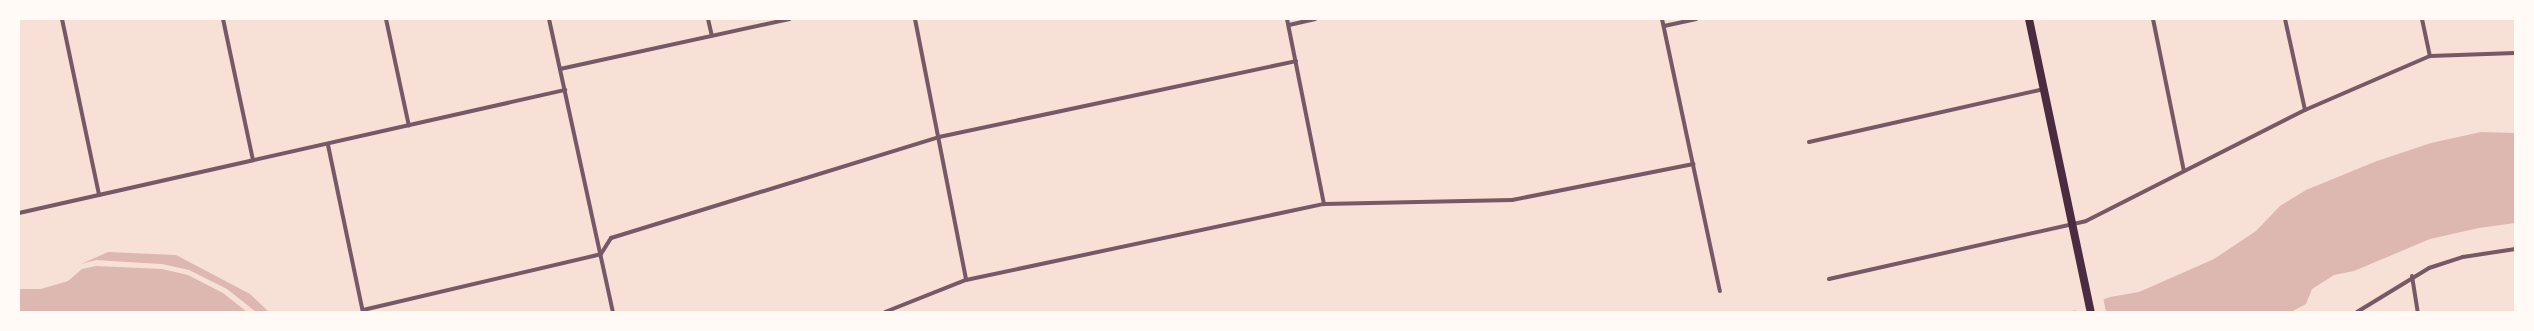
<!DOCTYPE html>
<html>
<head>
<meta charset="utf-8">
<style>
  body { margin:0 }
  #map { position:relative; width:2534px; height:331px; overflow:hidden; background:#f7e1d7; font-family:Helvetica,sans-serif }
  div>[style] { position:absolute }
  .water>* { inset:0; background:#dcb8b0 }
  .pier>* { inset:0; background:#f7e1d7 }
  .minor>* { height:4px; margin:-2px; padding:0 2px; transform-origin:2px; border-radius:2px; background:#755966 }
  .secondary>* { height:8px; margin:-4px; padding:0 4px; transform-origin:4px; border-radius:4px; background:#4a2c40 }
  span { translate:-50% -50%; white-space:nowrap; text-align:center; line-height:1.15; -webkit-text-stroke:3px #fffaf5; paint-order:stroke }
  .frame { position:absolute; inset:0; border:20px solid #fffaf5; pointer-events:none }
</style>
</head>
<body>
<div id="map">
  <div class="water">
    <div style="clip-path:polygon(2481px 132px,2515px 133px,2515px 223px,2479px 228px,2430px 239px,2354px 271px,2334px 275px,2312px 289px,2306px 304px,2291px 312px,2070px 312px,2110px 297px,2139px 292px,2214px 259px,2256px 231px,2280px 206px,2306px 190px,2377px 161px,2431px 143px)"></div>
    <div style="clip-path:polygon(108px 252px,176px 255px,250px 294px,269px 312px,256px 312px,227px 289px,189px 270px,162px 264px,126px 262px,96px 260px,81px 264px)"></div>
    <div style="clip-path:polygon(96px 266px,162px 269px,188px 275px,223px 293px,247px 312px,19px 312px,19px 289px,41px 289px,68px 281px,82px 269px)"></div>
  </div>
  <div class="pier">
    <div style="clip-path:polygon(2103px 297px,2106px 312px,2076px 312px,2075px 306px)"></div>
  </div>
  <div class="minor">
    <div style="left:62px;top:19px;width:180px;rotate:78.1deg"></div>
    <div style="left:223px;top:19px;width:144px;rotate:78deg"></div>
    <div style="left:386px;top:19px;width:109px;rotate:77.9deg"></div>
    <div style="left:549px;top:19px;width:300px;rotate:77.7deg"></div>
    <div style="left:708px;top:19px;width:17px;rotate:77deg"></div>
    <div style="left:915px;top:19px;width:266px;rotate:78.9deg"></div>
    <div style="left:1287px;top:19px;width:189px;rotate:78.7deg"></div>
    <div style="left:1662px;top:19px;width:278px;rotate:78deg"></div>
    <div style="left:2153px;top:19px;width:155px;rotate:78.5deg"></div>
    <div style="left:2285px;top:19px;width:93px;rotate:77.6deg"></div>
    <div style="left:2422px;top:19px;width:38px;rotate:78deg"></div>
    <div style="left:1289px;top:25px;width:27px;rotate:-13deg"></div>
    <div style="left:1664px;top:26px;width:33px;rotate:-12deg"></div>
    <div style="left:560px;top:69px;width:235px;rotate:-12.3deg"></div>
    <div style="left:1809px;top:142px;width:241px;rotate:-12.7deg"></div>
    <div style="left:328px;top:145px;width:171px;rotate:78.2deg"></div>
    <div style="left:19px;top:213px;width:560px;rotate:-12.7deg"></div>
    <div style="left:2412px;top:276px;width:36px;rotate:81deg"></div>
    <div style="left:1829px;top:279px;width:263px;rotate:-12.7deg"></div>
    <div style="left:2086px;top:221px;width:246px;rotate:-26.9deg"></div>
    <div style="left:2305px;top:110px;width:136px;rotate:-23.4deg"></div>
    <div style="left:2430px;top:56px;width:85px;rotate:-2deg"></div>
    <div style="left:363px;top:310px;width:244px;rotate:-13.2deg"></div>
    <div style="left:601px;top:254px;width:19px;rotate:-58deg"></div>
    <div style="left:611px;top:238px;width:343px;rotate:-17.1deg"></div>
    <div style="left:939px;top:137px;width:365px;rotate:-12deg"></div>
    <div style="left:885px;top:312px;width:87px;rotate:-21.6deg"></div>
    <div style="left:966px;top:280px;width:366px;rotate:-12deg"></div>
    <div style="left:1324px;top:204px;width:188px;rotate:-1.2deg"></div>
    <div style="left:1512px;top:200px;width:185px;rotate:-11.2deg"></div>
    <div style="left:2357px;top:312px;width:84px;rotate:-31.4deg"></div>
    <div style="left:2429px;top:268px;width:36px;rotate:-18deg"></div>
    <div style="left:2463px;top:257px;width:53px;rotate:-8.7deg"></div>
  </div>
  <div class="secondary">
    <div style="left:2029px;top:19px;width:299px;rotate:78.1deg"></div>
  </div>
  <div class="frame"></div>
</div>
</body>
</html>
